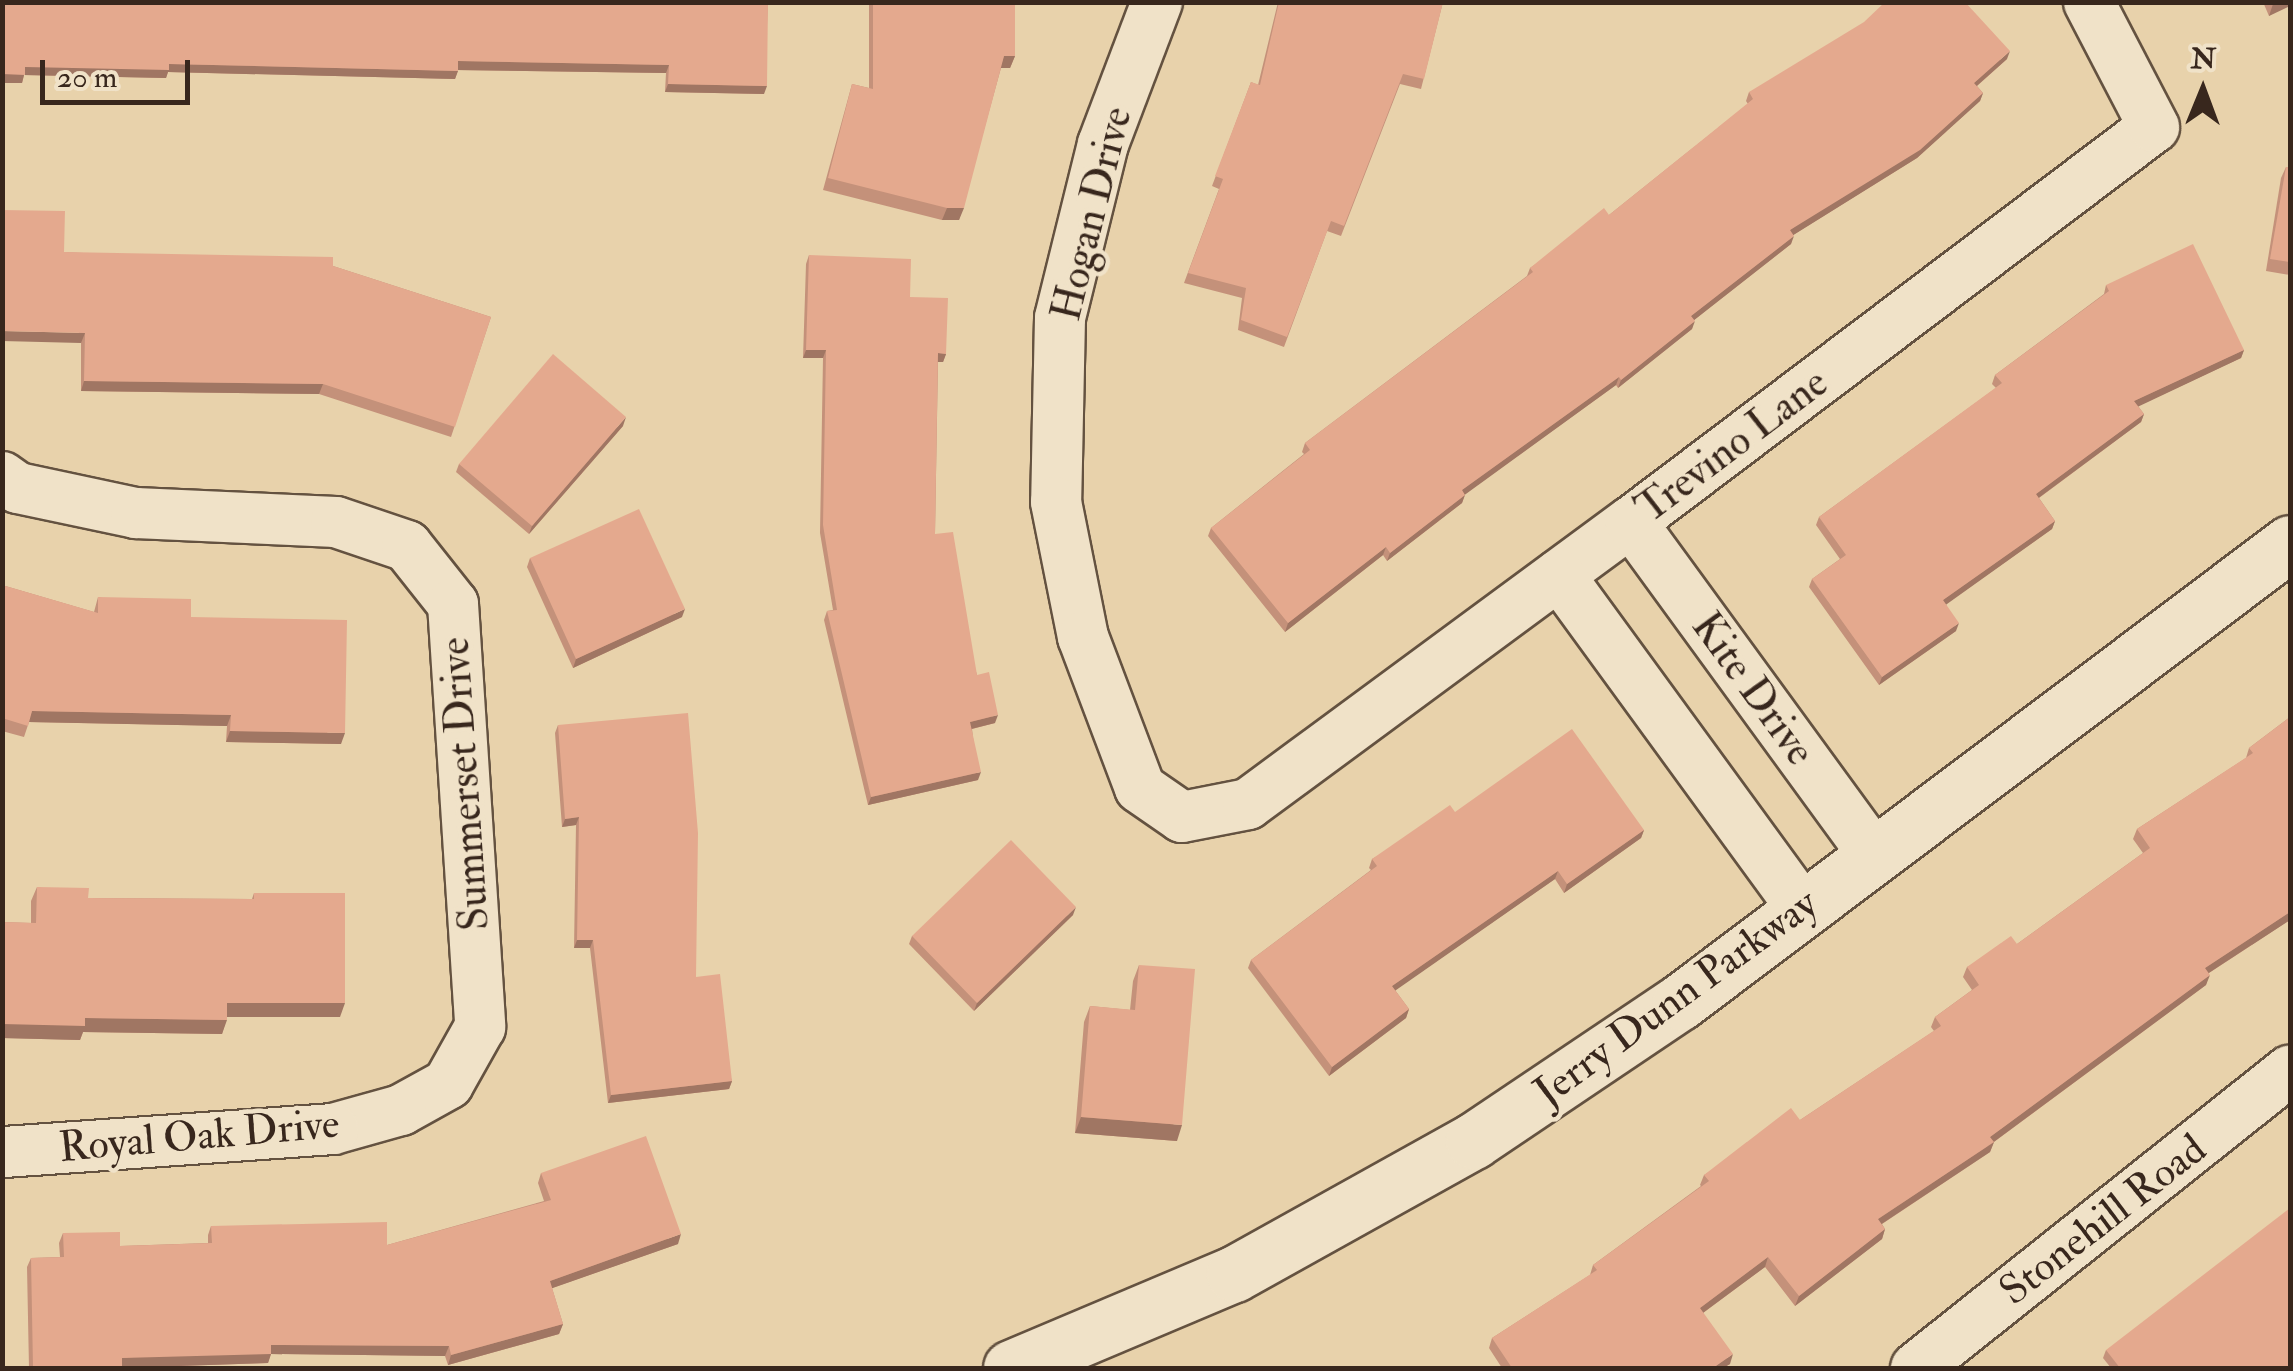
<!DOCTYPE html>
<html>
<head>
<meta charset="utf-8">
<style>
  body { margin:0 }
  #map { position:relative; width:2293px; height:1371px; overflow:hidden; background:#e8d2ab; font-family:"IM FELL Double Pica",serif }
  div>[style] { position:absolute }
  .roads { filter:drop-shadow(2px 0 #645240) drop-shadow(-2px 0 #645240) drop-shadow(0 2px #645240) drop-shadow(0 -2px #645240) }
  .minor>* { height:50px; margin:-25px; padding:0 25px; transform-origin:25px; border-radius:25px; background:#f0e2c8 }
  .tertiary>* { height:55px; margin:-27.5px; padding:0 27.5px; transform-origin:27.5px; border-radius:27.5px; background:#f0e2c8 }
  .wall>* { inset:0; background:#c4917a }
  .shaded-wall>* { inset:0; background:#a07663 }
  .building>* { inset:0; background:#e4a98e }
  span { translate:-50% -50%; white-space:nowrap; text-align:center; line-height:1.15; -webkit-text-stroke:9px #f0e2c8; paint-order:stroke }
  .street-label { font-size:42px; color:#38271d }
  .frame { position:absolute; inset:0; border:5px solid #38271d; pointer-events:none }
  .north { position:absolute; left:2153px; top:40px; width:100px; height:100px; -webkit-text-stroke:8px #f0e2c8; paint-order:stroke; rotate:1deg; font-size:28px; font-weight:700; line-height:40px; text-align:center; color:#38271d }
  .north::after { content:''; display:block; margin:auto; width:35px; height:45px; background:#38271d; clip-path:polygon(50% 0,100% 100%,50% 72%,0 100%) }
  .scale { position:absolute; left:40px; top:60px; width:150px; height:45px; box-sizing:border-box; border:5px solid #38271d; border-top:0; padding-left:12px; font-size:30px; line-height:35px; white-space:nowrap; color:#38271d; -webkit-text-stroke:8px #f0e2c8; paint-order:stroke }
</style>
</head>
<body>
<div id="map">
  <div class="roads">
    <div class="minor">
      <div style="left:1157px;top:2px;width:152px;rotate:110.8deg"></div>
      <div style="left:1103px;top:144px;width:179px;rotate:103.9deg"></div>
      <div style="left:1060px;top:318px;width:184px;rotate:91.2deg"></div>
      <div style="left:1056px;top:502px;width:138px;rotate:78.7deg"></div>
      <div style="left:1083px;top:637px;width:161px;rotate:69.3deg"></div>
      <div style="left:1140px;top:788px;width:51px;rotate:34.6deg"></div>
      <div style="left:1182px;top:817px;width:67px;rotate:-11.1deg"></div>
      <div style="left:1248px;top:804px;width:476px;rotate:-36.4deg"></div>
      <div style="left:1631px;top:522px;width:655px;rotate:-37.06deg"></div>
      <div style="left:2154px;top:127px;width:141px;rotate:-117.5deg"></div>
      <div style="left:2px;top:477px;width:19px;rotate:35deg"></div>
      <div style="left:18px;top:488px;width:121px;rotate:12deg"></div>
      <div style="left:136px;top:513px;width:200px;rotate:2.6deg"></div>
      <div style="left:336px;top:522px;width:75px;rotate:18.7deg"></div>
      <div style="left:407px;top:546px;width:74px;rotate:51.6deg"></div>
      <div style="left:453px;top:604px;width:424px;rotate:86.3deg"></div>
      <div style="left:480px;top:1027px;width:65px;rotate:119.3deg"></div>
      <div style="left:448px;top:1084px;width:54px;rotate:151deg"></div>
      <div style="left:401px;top:1110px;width:71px;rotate:164.4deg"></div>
      <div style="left:333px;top:1129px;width:332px;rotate:176deg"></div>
      <div style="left:1631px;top:522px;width:414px;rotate:53.9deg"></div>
      <div style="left:1559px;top:575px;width:414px;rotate:53.9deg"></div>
      <div style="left:1916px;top:1368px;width:478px;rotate:-38.5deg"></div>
    </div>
    <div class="tertiary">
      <div style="left:1011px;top:1368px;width:242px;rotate:-22.9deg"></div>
      <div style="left:1234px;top:1274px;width:274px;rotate:-29.1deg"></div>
      <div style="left:1473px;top:1141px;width:249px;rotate:-33.9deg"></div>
      <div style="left:1680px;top:1002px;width:763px;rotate:-36.96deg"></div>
    </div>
  </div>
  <div class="wall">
    <div style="clip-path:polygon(2px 2px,768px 2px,764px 94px,665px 92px,666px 73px,458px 70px,455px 79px,168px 72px,166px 78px,24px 75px,22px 83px,2px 83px)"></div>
    <div style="clip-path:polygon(869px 2px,1015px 2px,1015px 56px,1010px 68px,1001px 68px,959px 220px,942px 220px,823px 190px,852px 84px,869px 88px)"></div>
    <div style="clip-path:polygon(1278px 2px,1443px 2px,1421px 89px,1400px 84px,1341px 236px,1327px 231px,1284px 347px,1238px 330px,1242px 298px,1184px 283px,1219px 189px,1212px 186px,1251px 82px,1258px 85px)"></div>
    <div style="clip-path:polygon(2263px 2px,2290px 2px,2269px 16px)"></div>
    <div style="clip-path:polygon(2007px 59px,1977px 86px,1983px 93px,1980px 101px,1917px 158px,1793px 235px,1791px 244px,1694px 320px,1692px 329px,1618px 388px,1616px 385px,1465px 494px,1462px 503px,1387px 561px,1383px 555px,1285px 632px,1208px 536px,1211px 528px,1304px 454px,1302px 452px,1305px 443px,1527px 276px,1530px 268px,1609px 215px,1748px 104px,1746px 101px,1749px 92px)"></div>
    <div style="clip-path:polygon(2286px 167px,2290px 167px,2290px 275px,2266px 271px,2281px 178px)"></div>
    <div style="clip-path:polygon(64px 252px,333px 266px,491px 317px,451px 437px,319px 394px,81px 391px,81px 343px)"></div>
    <div style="clip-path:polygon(809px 255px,910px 297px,946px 354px,943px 362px,938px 362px,935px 534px,977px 675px,995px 723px,972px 729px,978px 780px,868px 805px,824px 620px,827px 611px,833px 610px,820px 533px,823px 358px,803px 358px,806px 264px)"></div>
    <div style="clip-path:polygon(2106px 285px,2244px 350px,2241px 358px,2138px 406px,2144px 414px,2141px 422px,2039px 498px,2055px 521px,2052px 529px,1946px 604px,1956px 631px,1879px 685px,1809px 587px,1812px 579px,1840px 559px,1816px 525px,1819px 517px,1996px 388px,1992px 384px,1995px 375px,2104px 294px)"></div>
    <div style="clip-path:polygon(623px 426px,529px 534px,456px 472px,459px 464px)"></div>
    <div style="clip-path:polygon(530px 558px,682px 617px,573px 668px,527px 567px)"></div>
    <div style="clip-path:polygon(2px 585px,94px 612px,98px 597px,191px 617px,341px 744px,226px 742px,227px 726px,29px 722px,24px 737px,2px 731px)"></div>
    <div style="clip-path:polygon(2290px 717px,2290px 920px,2209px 973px,2206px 985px,1994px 1142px,1990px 1152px,1882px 1224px,1885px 1229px,1882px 1239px,1795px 1306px,1765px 1267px,1703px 1313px,1730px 1364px,1723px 1368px,1502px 1368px,1489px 1348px,1492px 1338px,1590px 1275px,1593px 1265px,1701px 1186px,1700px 1185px,1704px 1175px,1800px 1120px,1934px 1031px,1931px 1027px,1935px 1017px,1972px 990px,1963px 977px,1967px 967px,2017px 944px,2143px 853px,2133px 839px,2137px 829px,2246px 758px,2249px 748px)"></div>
    <div style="clip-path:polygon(558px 725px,696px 977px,732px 1081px,729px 1089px,608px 1103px,590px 948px,574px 948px,576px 825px,562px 827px,555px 733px)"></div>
    <div style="clip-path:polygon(1455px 812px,1644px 830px,1641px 838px,1564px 893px,1555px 879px,1395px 990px,1409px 1009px,1406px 1018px,1329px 1076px,1248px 968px,1251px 960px,1371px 870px,1369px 868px,1372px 859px)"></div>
    <div style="clip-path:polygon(37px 887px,88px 898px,252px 899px,254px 893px,340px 1017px,227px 1017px,222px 1034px,83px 1032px,80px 1040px,2px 1038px,2px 922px,31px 923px,31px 901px)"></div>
    <div style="clip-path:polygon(1073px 915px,974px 1011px,909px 944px,912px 936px)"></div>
    <div style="clip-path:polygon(1139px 965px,1177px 1141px,1075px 1133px,1084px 1022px,1090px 1006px,1130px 1010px,1133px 981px)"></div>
    <div style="clip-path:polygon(541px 1173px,678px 1244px,552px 1288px,563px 1324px,559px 1334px,448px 1365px,445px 1356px,271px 1354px,268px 1363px,122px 1368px,29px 1368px,27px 1267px,31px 1258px,60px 1257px,59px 1243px,63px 1233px,120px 1246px,208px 1243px,208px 1235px,211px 1226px,387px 1245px,544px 1201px,538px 1183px)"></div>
    <div style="clip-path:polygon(2106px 1350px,2290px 1368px,2111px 1368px,2103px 1358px)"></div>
  </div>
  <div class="shaded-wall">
    <div style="clip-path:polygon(2277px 2px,2290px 2px,2290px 6px,2269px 16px,2273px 4px)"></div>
    <div style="clip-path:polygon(2010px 51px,2007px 59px,1971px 91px,1974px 83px)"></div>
    <div style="clip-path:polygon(1004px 56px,1015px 56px,1010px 68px,1000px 68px)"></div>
    <div style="clip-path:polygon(458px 61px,669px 65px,666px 73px,455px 70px)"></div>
    <div style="clip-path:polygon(169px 64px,458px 71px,455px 79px,168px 72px,166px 78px,24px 75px,22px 83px,2px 83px,2px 74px,25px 67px)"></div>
    <div style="clip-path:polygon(668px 84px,767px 86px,764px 94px,665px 92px)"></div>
    <div style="clip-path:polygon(1983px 93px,1980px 101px,1917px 158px,1787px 239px,1790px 230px)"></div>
    <div style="clip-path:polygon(947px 208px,964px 208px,959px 220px,942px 220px)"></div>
    <div style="clip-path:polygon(1794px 236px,1791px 244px,1688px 325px,1691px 316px)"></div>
    <div style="clip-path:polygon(1695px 321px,1692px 329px,1618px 388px,1621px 380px)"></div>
    <div style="clip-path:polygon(2px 331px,85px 333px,81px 343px,2px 341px)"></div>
    <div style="clip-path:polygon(806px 350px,826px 350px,823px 358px,803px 358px)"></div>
    <div style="clip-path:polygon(2244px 350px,2241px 358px,2131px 410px,2134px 401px)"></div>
    <div style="clip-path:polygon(938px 353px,946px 354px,943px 362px,935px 362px)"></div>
    <div style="clip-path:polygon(1619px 377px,1616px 385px,1459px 499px,1462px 490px)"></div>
    <div style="clip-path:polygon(84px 381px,323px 384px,319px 394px,81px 391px)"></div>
    <div style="clip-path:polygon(2144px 414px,2141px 422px,2033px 502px,2036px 494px)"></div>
    <div style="clip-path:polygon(626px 417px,623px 426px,529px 534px,532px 526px)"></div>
    <div style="clip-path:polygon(1465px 495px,1462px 503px,1387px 561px,1390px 553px)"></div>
    <div style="clip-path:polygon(2055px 521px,2052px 529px,1940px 609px,1943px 600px)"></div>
    <div style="clip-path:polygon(1386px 547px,1383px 555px,1285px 632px,1288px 623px)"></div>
    <div style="clip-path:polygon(685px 609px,682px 617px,573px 668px,576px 659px)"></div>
    <div style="clip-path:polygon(1959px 623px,1956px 631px,1879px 685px,1882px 677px)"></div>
    <div style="clip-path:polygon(32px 711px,231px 715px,227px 726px,28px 722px)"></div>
    <div style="clip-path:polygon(998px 715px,995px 723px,967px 730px,970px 722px)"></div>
    <div style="clip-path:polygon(230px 731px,345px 733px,341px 744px,226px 742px)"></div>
    <div style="clip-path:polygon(981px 772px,978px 780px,868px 805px,871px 797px)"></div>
    <div style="clip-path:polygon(579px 817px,576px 825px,562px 827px,565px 819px)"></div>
    <div style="clip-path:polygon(1644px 830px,1641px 838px,1564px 893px,1567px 884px)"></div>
    <div style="clip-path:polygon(1558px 871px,1555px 879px,1389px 995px,1392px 986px)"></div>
    <div style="clip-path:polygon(1076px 907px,1073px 915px,974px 1011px,977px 1003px)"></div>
    <div style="clip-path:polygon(2290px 912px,2290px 920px,2201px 978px,2205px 968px)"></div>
    <div style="clip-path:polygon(577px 940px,593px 940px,590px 948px,574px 948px)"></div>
    <div style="clip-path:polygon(2210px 975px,2206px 985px,1987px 1147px,1990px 1137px)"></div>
    <div style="clip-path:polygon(227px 1003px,345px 1003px,340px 1017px,222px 1017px)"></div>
    <div style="clip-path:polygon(1409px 1009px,1406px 1018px,1329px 1076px,1332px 1067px)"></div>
    <div style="clip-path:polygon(85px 1018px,227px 1020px,222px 1034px,83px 1032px,80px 1040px,2px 1038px,2px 1024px)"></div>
    <div style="clip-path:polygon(732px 1081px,729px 1089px,608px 1103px,611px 1095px)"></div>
    <div style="clip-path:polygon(1081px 1117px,1182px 1125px,1177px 1141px,1075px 1133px)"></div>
    <div style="clip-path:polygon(1994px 1142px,1990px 1152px,1874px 1229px,1878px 1219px)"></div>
    <div style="clip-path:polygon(1885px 1229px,1882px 1239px,1795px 1306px,1799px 1296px)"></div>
    <div style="clip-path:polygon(681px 1234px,678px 1244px,547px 1290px,550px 1281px)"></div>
    <div style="clip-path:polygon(1768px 1257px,1765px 1267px,1696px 1318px,1700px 1308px)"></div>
    <div style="clip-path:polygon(563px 1324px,559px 1334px,448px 1365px,451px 1355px)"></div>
    <div style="clip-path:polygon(271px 1345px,449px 1346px,445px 1356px,271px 1354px,268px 1363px,119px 1368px,122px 1358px)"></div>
    <div style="clip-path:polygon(1733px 1354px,1730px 1364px,1723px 1368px,1713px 1368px)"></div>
  </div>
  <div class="building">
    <div style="clip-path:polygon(2px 2px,768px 2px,767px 86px,668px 84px,669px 65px,458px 61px,458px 71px,169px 64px,169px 70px,25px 67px,25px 75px,2px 74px)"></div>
    <div style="clip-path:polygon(873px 2px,1015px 2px,1015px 56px,1004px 56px,964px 208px,947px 208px,828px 178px,852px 84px,873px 89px)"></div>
    <div style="clip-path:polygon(1279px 2px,1443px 2px,1424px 79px,1403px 74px,1344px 226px,1331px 221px,1287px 337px,1241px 320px,1246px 288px,1188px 273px,1223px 179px,1215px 176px,1251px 82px,1260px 85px)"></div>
    <div style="clip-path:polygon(1885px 2px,1965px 2px,2010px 51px,1974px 83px,1983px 93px,1920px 150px,1790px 230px,1794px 236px,1691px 316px,1695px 321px,1621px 380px,1619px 377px,1462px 490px,1465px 495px,1390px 553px,1386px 547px,1288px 623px,1211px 528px,1310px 450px,1305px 443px,1533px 272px,1530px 268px,1604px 208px,1609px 215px,1753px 99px,1749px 92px,1864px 22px)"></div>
    <div style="clip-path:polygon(2286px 167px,2290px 167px,2290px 262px,2270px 259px)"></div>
    <div style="clip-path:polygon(2px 210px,65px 211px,64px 252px,333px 257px,333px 266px,491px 317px,455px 427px,323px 384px,84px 381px,85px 333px,2px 331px)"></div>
    <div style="clip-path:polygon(2193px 244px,2244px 350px,2134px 401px,2144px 414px,2036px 494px,2055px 521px,1943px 600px,1959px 623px,1882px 677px,1812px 579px,1846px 555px,1819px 517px,2002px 383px,1995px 375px,2109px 291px,2106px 285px)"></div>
    <div style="clip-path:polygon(809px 255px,911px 259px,910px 297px,948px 298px,946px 354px,938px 353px,935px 534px,953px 532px,977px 675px,989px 672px,998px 715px,970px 722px,981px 772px,871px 797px,827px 611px,837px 610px,823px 525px,826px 350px,806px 350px)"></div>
    <div style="clip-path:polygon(553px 354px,626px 417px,532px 526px,459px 464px)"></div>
    <div style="clip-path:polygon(639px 509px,685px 609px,576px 659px,530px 558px)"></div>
    <div style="clip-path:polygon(2px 585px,98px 613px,98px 597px,191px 599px,191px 617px,347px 620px,345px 733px,230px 731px,231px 715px,32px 711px,28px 726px,2px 718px)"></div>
    <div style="clip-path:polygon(688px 713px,698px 833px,696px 977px,720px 974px,732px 1081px,611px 1095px,593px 940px,577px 940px,579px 817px,565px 819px,558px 725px)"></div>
    <div style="clip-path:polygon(2290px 717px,2290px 912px,2205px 968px,2210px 975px,1990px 1137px,1994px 1142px,1878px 1219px,1885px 1229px,1799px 1296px,1768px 1257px,1700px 1308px,1733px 1354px,1713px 1368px,1512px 1368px,1492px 1338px,1597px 1270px,1593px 1265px,1709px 1181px,1704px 1175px,1791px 1108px,1800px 1120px,1941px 1026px,1935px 1017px,1979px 985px,1967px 967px,2011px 936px,2017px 944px,2150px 848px,2137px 829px,2253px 753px,2249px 748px)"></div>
    <div style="clip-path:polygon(1572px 729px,1644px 830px,1567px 884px,1558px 871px,1392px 986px,1409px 1009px,1332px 1067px,1251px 960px,1377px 866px,1372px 859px,1450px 805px,1455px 812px)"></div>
    <div style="clip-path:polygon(1011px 840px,1076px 907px,977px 1003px,912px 936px)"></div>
    <div style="clip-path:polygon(37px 887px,89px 888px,88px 898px,254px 899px,254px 893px,345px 893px,345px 1003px,227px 1003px,227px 1020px,85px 1018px,85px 1026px,2px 1024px,2px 922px,36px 923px)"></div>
    <div style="clip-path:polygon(1139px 965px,1195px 969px,1182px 1125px,1081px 1117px,1090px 1006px,1135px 1010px)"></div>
    <div style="clip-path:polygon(646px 1136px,681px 1234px,550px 1281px,563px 1324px,451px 1355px,449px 1346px,271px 1345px,271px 1354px,122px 1358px,122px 1368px,33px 1368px,31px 1258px,64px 1257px,63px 1233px,120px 1232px,120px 1246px,212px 1243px,211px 1226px,387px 1222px,387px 1245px,551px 1200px,541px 1173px)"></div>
    <div style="clip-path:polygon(2290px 1208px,2290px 1366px,2287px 1368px,2120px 1368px,2106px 1350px)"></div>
  </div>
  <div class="street-label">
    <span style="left:1092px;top:214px;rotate:-76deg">Hogan Drive</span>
    <span style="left:1732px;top:446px;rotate:-37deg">Trevino Lane</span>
    <span style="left:1753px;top:689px;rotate:54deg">Kite Drive</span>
    <span style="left:465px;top:784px;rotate:-94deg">Summerset Drive</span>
    <span style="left:1676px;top:998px;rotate:-36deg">Jerry Dunn Parkway</span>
    <span style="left:199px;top:1136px;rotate:-5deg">Royal Oak Drive</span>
    <span style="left:2103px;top:1220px;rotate:-38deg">Stonehill Road</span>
  </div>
  <div class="frame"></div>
  <div class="north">N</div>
  <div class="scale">20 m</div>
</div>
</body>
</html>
